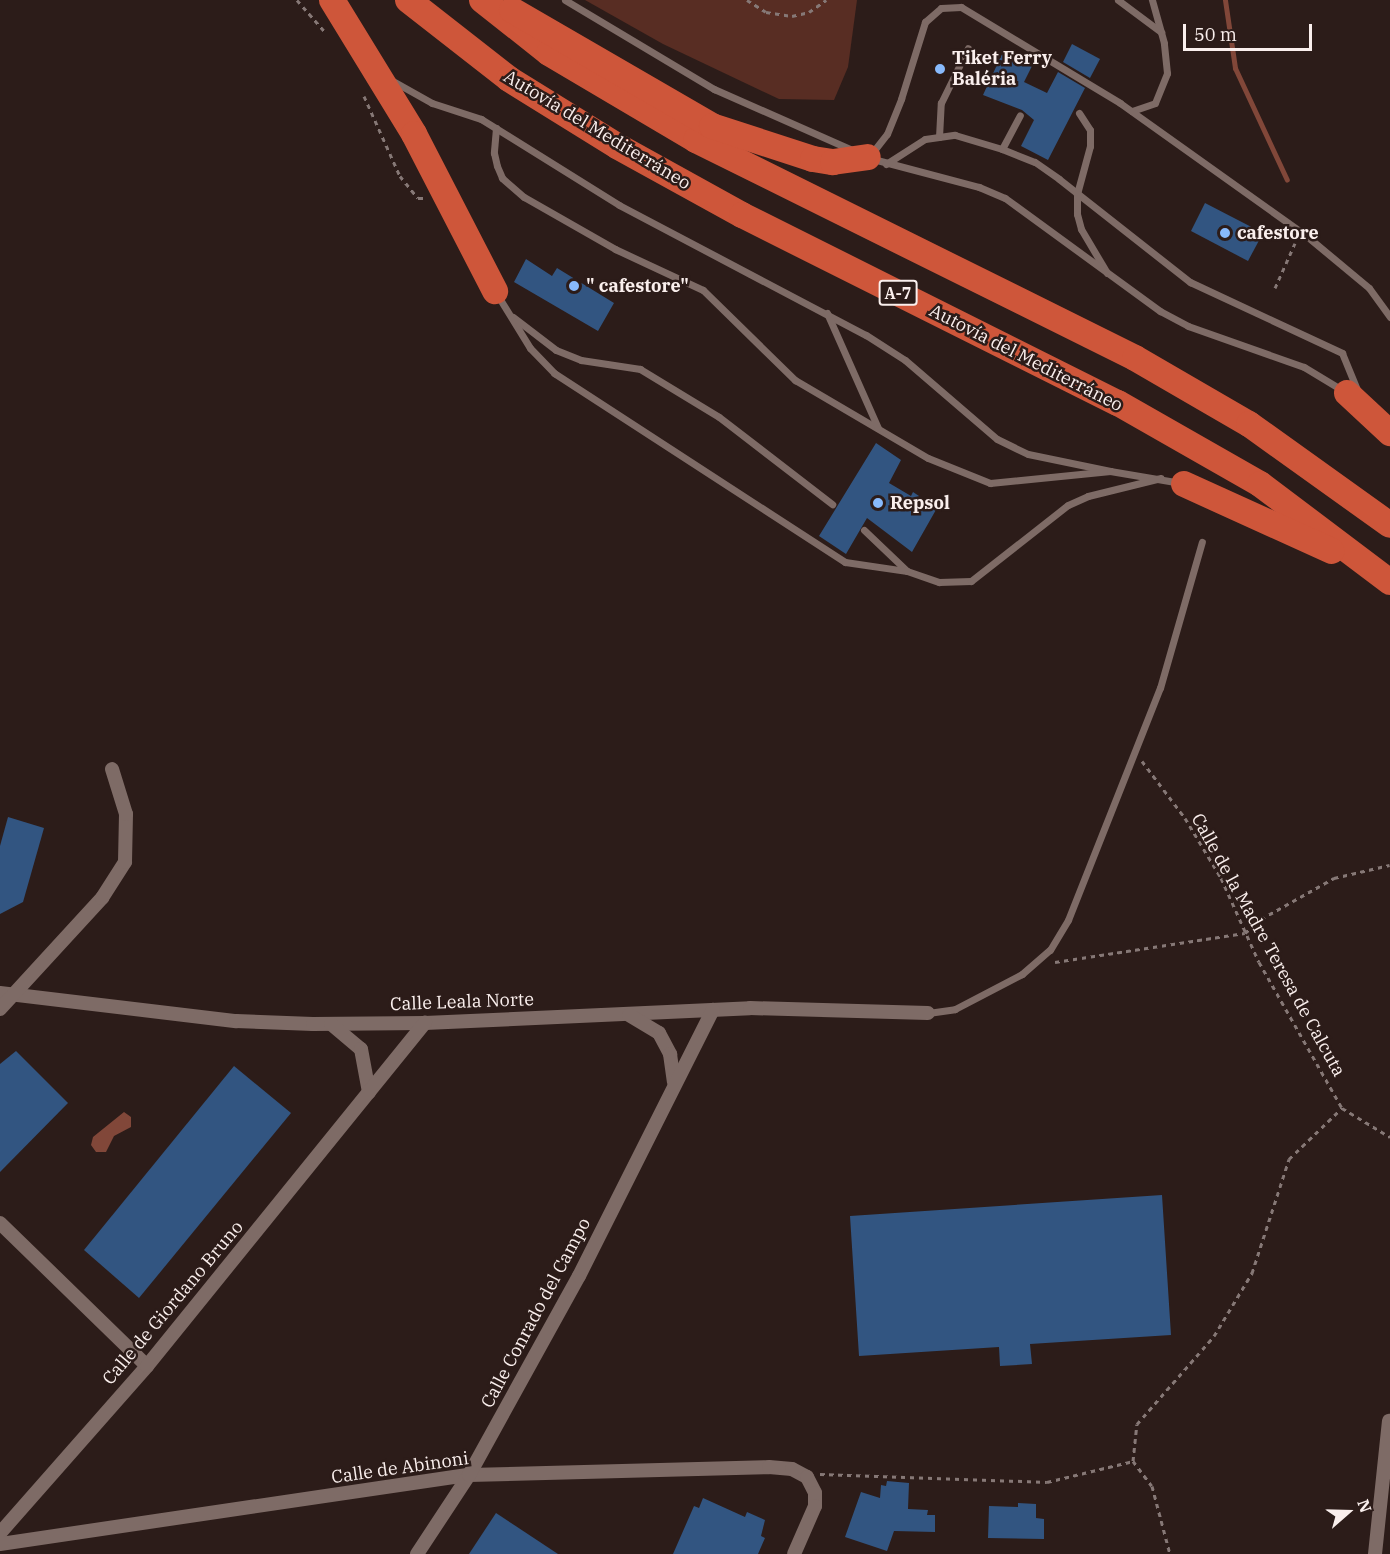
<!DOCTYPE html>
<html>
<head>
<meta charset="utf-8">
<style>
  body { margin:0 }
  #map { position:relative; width:1390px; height:1554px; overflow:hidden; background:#2c1c19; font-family:"IBM Plex Serif",serif }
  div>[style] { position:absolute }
  .green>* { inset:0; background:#582d23 }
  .water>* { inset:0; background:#814739 }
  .stream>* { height:5px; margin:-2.5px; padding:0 2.5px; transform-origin:2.5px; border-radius:2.5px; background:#814739 }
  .building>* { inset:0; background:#325581 }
  .path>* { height:3px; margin-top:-1.5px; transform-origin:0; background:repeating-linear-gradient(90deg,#867876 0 4.5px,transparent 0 9px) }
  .service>* { height:7px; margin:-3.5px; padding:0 3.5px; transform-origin:3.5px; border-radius:3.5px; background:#7e6b66 }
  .minor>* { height:14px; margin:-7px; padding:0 7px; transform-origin:7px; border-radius:7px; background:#7e6b66 }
  .motorway>* { height:26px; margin:-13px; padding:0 13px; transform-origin:13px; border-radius:13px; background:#ce563a }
  .dots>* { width:16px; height:16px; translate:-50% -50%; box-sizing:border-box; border:3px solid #2c1c19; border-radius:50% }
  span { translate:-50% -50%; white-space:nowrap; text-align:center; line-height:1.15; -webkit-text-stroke:5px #2c1c19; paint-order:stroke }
  .shield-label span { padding:2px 4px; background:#2c1c19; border:2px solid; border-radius:4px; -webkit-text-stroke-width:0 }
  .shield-label { font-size:16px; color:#faefed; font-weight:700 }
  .poi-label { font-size:18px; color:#faefed; font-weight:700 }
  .left { translate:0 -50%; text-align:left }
  .street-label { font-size:18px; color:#faefed }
  .north { position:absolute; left:1318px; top:1482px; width:60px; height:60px; -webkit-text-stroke:4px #2c1c19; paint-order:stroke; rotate:70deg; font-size:16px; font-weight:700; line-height:24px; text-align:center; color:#faefed }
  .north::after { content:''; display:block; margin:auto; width:21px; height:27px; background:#faefed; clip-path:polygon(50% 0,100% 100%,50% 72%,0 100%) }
  .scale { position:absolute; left:1183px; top:24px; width:129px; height:27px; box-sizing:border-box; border:3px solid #faefed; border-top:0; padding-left:8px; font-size:18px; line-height:21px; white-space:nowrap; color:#faefed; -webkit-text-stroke:4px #2c1c19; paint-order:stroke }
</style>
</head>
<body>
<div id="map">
  <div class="green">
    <div style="clip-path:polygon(585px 0,857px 0,848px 67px,834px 100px,779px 99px,663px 44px)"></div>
  </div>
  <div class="water">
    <div style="clip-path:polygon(124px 1112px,131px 1117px,131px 1127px,114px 1136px,106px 1152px,96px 1152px,91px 1145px,93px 1137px)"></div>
  </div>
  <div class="stream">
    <div style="left:1225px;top:0;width:69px;rotate:81.6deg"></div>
    <div style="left:1235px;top:68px;width:123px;rotate:65.1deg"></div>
  </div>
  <div class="building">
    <div style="clip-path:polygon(1072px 44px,1100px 59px,1090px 78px,1063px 62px)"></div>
    <div style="clip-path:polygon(1003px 52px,1032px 66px,1024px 82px,1047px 93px,1058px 72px,1085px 88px,1048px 160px,1021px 146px,1034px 120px,1022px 110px,983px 95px)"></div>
    <div style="clip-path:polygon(1205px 203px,1263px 233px,1248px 261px,1191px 231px)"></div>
    <div style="clip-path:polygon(526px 259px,552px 276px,557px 268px,614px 303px,598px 331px,514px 282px)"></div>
    <div style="clip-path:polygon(876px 443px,901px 460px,889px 483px,911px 496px,913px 492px,937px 508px,912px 552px,867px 518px,846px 554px,819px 536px)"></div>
    <div style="clip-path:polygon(8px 817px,44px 828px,23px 902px,0 914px,0 846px)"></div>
    <div style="clip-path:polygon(16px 1051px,68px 1103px,0 1172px,0 1064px)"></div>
    <div style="clip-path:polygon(234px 1066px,291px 1113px,139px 1298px,84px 1250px)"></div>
    <div style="clip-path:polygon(1162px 1195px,1171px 1335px,1030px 1344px,1032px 1364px,1000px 1366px,999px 1347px,859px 1356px,850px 1216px)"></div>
    <div style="clip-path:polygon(887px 1481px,909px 1483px,908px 1509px,928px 1510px,927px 1515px,935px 1515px,935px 1532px,894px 1531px,887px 1551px,845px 1537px,861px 1492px,880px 1498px,881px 1485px,886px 1486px)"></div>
    <div style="clip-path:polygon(703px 1498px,745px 1517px,747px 1512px,765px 1520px,761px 1536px,765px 1538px,758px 1554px,673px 1554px,694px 1506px,699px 1508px)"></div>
    <div style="clip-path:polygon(1018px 1503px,1036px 1504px,1036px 1518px,1044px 1519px,1044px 1539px,988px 1538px,989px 1506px,1018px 1507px)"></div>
    <div style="clip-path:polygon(496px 1513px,558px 1554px,469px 1554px)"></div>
  </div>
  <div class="path">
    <div style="left:297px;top:0;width:43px;rotate:48.8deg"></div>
    <div style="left:747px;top:0;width:22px;rotate:32deg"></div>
    <div style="left:766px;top:12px;width:26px;rotate:9deg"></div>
    <div style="left:792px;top:16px;width:17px;rotate:-13deg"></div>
    <div style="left:809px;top:12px;width:21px;rotate:-35deg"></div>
    <div style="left:364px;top:96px;width:88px;rotate:65.8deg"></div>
    <div style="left:400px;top:176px;width:28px;rotate:51deg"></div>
    <div style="left:418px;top:198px;width:6px"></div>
    <div style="left:1275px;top:288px;width:49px;rotate:-66deg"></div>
    <div style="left:1142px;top:761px;width:71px;rotate:53deg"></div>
    <div style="left:1185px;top:818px;width:70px;rotate:59deg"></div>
    <div style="left:1221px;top:878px;width:92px;rotate:65.7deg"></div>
    <div style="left:1259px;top:962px;width:168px;rotate:60.4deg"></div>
    <div style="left:1342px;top:1108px;width:56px;rotate:31.1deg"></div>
    <div style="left:1055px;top:962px;width:192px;rotate:-8.7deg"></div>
    <div style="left:1245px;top:933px;width:21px;rotate:-41deg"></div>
    <div style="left:1261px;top:919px;width:84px;rotate:-29.3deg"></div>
    <div style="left:1334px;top:878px;width:57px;rotate:-13.1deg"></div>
    <div style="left:1133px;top:1461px;width:37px;rotate:-84deg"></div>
    <div style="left:1137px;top:1424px;width:117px;rotate:-48.8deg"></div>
    <div style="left:1214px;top:1336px;width:74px;rotate:-58.9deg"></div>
    <div style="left:1252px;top:1273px;width:120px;rotate:-72deg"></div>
    <div style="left:1289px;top:1159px;width:74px;rotate:-43.9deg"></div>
    <div style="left:820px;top:1474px;width:227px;rotate:2deg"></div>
    <div style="left:1047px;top:1482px;width:89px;rotate:-13.7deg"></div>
    <div style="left:1133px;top:1461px;width:31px;rotate:53deg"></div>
    <div style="left:1152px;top:1486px;width:70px;rotate:75.2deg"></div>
  </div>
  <div class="service">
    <div style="left:565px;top:0;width:174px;rotate:30.9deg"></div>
    <div style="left:714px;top:89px;width:151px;rotate:23.8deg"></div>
    <div style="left:1118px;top:0;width:54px;rotate:36.7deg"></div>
    <div style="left:391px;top:80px;width:47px;rotate:29.3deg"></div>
    <div style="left:432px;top:103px;width:52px;rotate:18.1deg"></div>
    <div style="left:481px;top:119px;width:163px;rotate:31.9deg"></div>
    <div style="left:619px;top:205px;width:279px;rotate:27.8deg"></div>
    <div style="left:866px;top:335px;width:46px;rotate:32.7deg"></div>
    <div style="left:905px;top:360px;width:121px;rotate:40.7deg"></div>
    <div style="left:997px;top:439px;width:34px;rotate:26deg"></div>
    <div style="left:1028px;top:454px;width:84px;rotate:11.7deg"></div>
    <div style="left:1132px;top:111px;width:24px;rotate:-19deg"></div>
    <div style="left:1155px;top:103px;width:32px;rotate:-68deg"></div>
    <div style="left:1167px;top:73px;width:30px;rotate:-96deg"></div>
    <div style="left:1164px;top:43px;width:45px;rotate:-105.6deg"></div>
    <div style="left:1079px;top:113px;width:20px;rotate:57deg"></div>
    <div style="left:1090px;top:130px;width:16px;rotate:90deg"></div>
    <div style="left:1090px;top:146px;width:50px;rotate:105.2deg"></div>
    <div style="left:1077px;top:194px;width:20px;rotate:90deg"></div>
    <div style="left:1077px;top:214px;width:16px;rotate:75deg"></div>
    <div style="left:1081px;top:229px;width:51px;rotate:59.4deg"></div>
    <div style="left:496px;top:128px;width:25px;rotate:95deg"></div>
    <div style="left:494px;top:153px;width:13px;rotate:77deg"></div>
    <div style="left:497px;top:166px;width:13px;rotate:67deg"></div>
    <div style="left:502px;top:178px;width:29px;rotate:41deg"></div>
    <div style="left:524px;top:197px;width:105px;rotate:29.7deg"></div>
    <div style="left:615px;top:249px;width:97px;rotate:25deg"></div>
    <div style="left:703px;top:290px;width:129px;rotate:44.4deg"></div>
    <div style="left:795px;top:380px;width:154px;rotate:30.4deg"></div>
    <div style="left:928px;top:458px;width:67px;rotate:22deg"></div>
    <div style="left:990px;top:483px;width:121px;rotate:-5.7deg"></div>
    <div style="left:1110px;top:471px;width:72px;rotate:9.6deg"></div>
    <div style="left:939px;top:137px;width:34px;rotate:-87deg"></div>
    <div style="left:941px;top:103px;width:61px;rotate:-63.9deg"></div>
    <div style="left:1002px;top:149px;width:35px;rotate:22deg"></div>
    <div style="left:1035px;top:162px;width:29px;rotate:35deg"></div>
    <div style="left:1059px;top:179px;width:167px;rotate:38.2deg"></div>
    <div style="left:1190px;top:282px;width:168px;rotate:25deg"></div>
    <div style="left:1342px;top:353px;width:42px;rotate:67.7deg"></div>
    <div style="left:872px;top:153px;width:24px;rotate:-52deg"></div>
    <div style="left:887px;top:134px;width:38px;rotate:-68deg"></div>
    <div style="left:901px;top:99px;width:81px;rotate:-72.7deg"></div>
    <div style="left:925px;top:22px;width:21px;rotate:-41deg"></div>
    <div style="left:941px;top:8px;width:20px;rotate:-3deg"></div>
    <div style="left:961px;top:7px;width:186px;rotate:31.1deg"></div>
    <div style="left:1120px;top:103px;width:232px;rotate:35.5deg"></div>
    <div style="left:1309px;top:238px;width:78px;rotate:39.8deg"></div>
    <div style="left:1369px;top:288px;width:36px;rotate:54deg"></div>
    <div style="left:873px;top:159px;width:110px;rotate:14.8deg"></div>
    <div style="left:979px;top:187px;width:28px;rotate:23deg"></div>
    <div style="left:1005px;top:198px;width:192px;rotate:36.1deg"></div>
    <div style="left:1160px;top:311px;width:32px;rotate:28deg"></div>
    <div style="left:1188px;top:326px;width:123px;rotate:19.5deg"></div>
    <div style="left:1304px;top:367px;width:44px;rotate:31.2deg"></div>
    <div style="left:886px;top:164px;width:46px;rotate:-32.7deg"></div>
    <div style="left:925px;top:139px;width:30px;rotate:-8deg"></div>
    <div style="left:955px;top:135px;width:49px;rotate:16.6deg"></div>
    <div style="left:1002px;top:149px;width:38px;rotate:-62deg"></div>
    <div style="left:498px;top:296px;width:61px;rotate:58.4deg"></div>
    <div style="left:530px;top:348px;width:35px;rotate:46deg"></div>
    <div style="left:554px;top:373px;width:347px;rotate:33deg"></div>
    <div style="left:845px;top:562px;width:63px;rotate:8.3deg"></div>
    <div style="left:907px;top:571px;width:34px;rotate:19deg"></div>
    <div style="left:939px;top:582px;width:32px;rotate:-2deg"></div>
    <div style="left:971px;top:581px;width:123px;rotate:-38.1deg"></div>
    <div style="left:1068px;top:505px;width:22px;rotate:-24deg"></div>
    <div style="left:1088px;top:496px;width:75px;rotate:-13.9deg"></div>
    <div style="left:827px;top:313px;width:126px;rotate:66.1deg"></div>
    <div style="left:513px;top:317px;width:54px;rotate:37.5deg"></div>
    <div style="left:556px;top:350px;width:27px;rotate:22deg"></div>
    <div style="left:581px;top:360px;width:60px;rotate:8.7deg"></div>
    <div style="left:640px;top:369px;width:92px;rotate:31.3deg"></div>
    <div style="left:719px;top:417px;width:143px;rotate:37.6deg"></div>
    <div style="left:864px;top:530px;width:59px;rotate:43.6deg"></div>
    <div style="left:928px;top:1013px;width:27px;rotate:-8deg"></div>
    <div style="left:955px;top:1009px;width:76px;rotate:-27.6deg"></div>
    <div style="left:1022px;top:974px;width:37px;rotate:-41deg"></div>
    <div style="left:1050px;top:950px;width:35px;rotate:-59deg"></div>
    <div style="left:1068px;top:920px;width:250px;rotate:-68.4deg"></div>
    <div style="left:1160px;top:688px;width:152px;rotate:-74deg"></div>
  </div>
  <div class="minor">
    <div style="left:0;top:993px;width:238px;rotate:6.8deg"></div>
    <div style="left:236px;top:1021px;width:77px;rotate:2.2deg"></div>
    <div style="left:313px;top:1024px;width:112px;rotate:-0.5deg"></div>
    <div style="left:425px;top:1023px;width:325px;rotate:-2.6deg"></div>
    <div style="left:750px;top:1008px;width:178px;rotate:1.6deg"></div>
    <div style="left:0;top:1009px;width:151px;rotate:-47.4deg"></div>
    <div style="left:102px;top:898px;width:43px;rotate:-57.4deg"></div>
    <div style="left:125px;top:862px;width:48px;rotate:-88.8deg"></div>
    <div style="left:126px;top:814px;width:47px;rotate:-107.3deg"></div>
    <div style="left:629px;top:1015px;width:35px;rotate:31deg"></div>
    <div style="left:659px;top:1033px;width:24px;rotate:62deg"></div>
    <div style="left:670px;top:1054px;width:28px;rotate:82deg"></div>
    <div style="left:331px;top:1024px;width:39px;rotate:40deg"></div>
    <div style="left:361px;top:1049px;width:44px;rotate:79.5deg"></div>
    <div style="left:0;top:1223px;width:205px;rotate:44.2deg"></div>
    <div style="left:0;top:1533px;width:222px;rotate:-48.6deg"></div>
    <div style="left:147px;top:1366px;width:442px;rotate:-51deg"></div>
    <div style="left:0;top:1544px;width:474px;rotate:-8.4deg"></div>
    <div style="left:469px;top:1475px;width:300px;rotate:-1.5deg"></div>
    <div style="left:769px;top:1467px;width:23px;rotate:5deg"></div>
    <div style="left:792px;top:1469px;width:17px;rotate:28deg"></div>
    <div style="left:807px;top:1477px;width:18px;rotate:63deg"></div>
    <div style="left:815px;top:1493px;width:13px;rotate:90deg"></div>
    <div style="left:815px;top:1506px;width:52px;rotate:113.6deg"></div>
    <div style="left:417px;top:1554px;width:95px;rotate:-56.6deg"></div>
    <div style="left:469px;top:1475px;width:227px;rotate:-61.1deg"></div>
    <div style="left:579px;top:1276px;width:298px;rotate:-63.3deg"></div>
    <div style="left:1375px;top:1554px;width:134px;rotate:-84deg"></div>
  </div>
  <div class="motorway">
    <div style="left:332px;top:0;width:157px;rotate:58.5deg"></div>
    <div style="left:414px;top:134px;width:177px;rotate:62.7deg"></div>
    <div style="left:408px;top:0;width:128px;rotate:38deg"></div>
    <div style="left:509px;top:79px;width:127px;rotate:31.8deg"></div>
    <div style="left:617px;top:146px;width:143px;rotate:28.9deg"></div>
    <div style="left:742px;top:215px;width:420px;rotate:26.6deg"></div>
    <div style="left:1118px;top:403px;width:163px;rotate:29.7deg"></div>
    <div style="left:1260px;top:484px;width:163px;rotate:37deg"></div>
    <div style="left:482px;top:0;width:85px;rotate:38.3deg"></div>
    <div style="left:549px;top:53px;width:171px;rotate:30.6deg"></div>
    <div style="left:696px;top:140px;width:490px;rotate:26.4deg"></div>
    <div style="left:1135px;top:358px;width:132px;rotate:30.1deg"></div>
    <div style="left:1249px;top:424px;width:173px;rotate:35.6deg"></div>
    <div style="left:512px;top:10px;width:231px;rotate:30.1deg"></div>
    <div style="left:712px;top:126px;width:106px;rotate:18.1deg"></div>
    <div style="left:813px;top:159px;width:20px;rotate:9deg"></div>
    <div style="left:833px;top:162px;width:35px;rotate:-8deg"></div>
    <div style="left:1347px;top:393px;width:59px;rotate:42.9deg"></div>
    <div style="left:1184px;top:484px;width:162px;rotate:24.4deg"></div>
  </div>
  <div class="dots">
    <div style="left:940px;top:69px;background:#88bafc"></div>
    <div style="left:1225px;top:233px;background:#88bafc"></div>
    <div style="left:574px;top:286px;background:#88bafc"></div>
    <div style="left:878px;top:503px;background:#88bafc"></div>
  </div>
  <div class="shield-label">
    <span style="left:898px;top:293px">A-7</span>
  </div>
  <div class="poi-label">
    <span class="left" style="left:952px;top:69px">Tiket Ferry<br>Baléria</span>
    <span class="left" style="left:1237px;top:233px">cafestore</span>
    <span class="left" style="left:586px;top:286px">" cafestore"</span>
    <span class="left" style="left:890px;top:503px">Repsol</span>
  </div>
  <div class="street-label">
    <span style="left:597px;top:130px;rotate:31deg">Autovía del Mediterráneo</span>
    <span style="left:1026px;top:358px;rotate:27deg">Autovía del Mediterráneo</span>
    <span style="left:1268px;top:945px;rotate:61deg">Calle de la Madre Teresa de Calcuta</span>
    <span style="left:462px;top:1002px;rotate:-2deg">Calle Leala Norte</span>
    <span style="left:173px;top:1303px;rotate:-50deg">Calle de Giordano Bruno</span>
    <span style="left:536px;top:1313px;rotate:-62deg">Calle Conrado del Campo</span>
    <span style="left:400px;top:1468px;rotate:-8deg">Calle de Abinoni</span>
  </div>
  <div class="north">N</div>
  <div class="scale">50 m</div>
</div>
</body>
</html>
